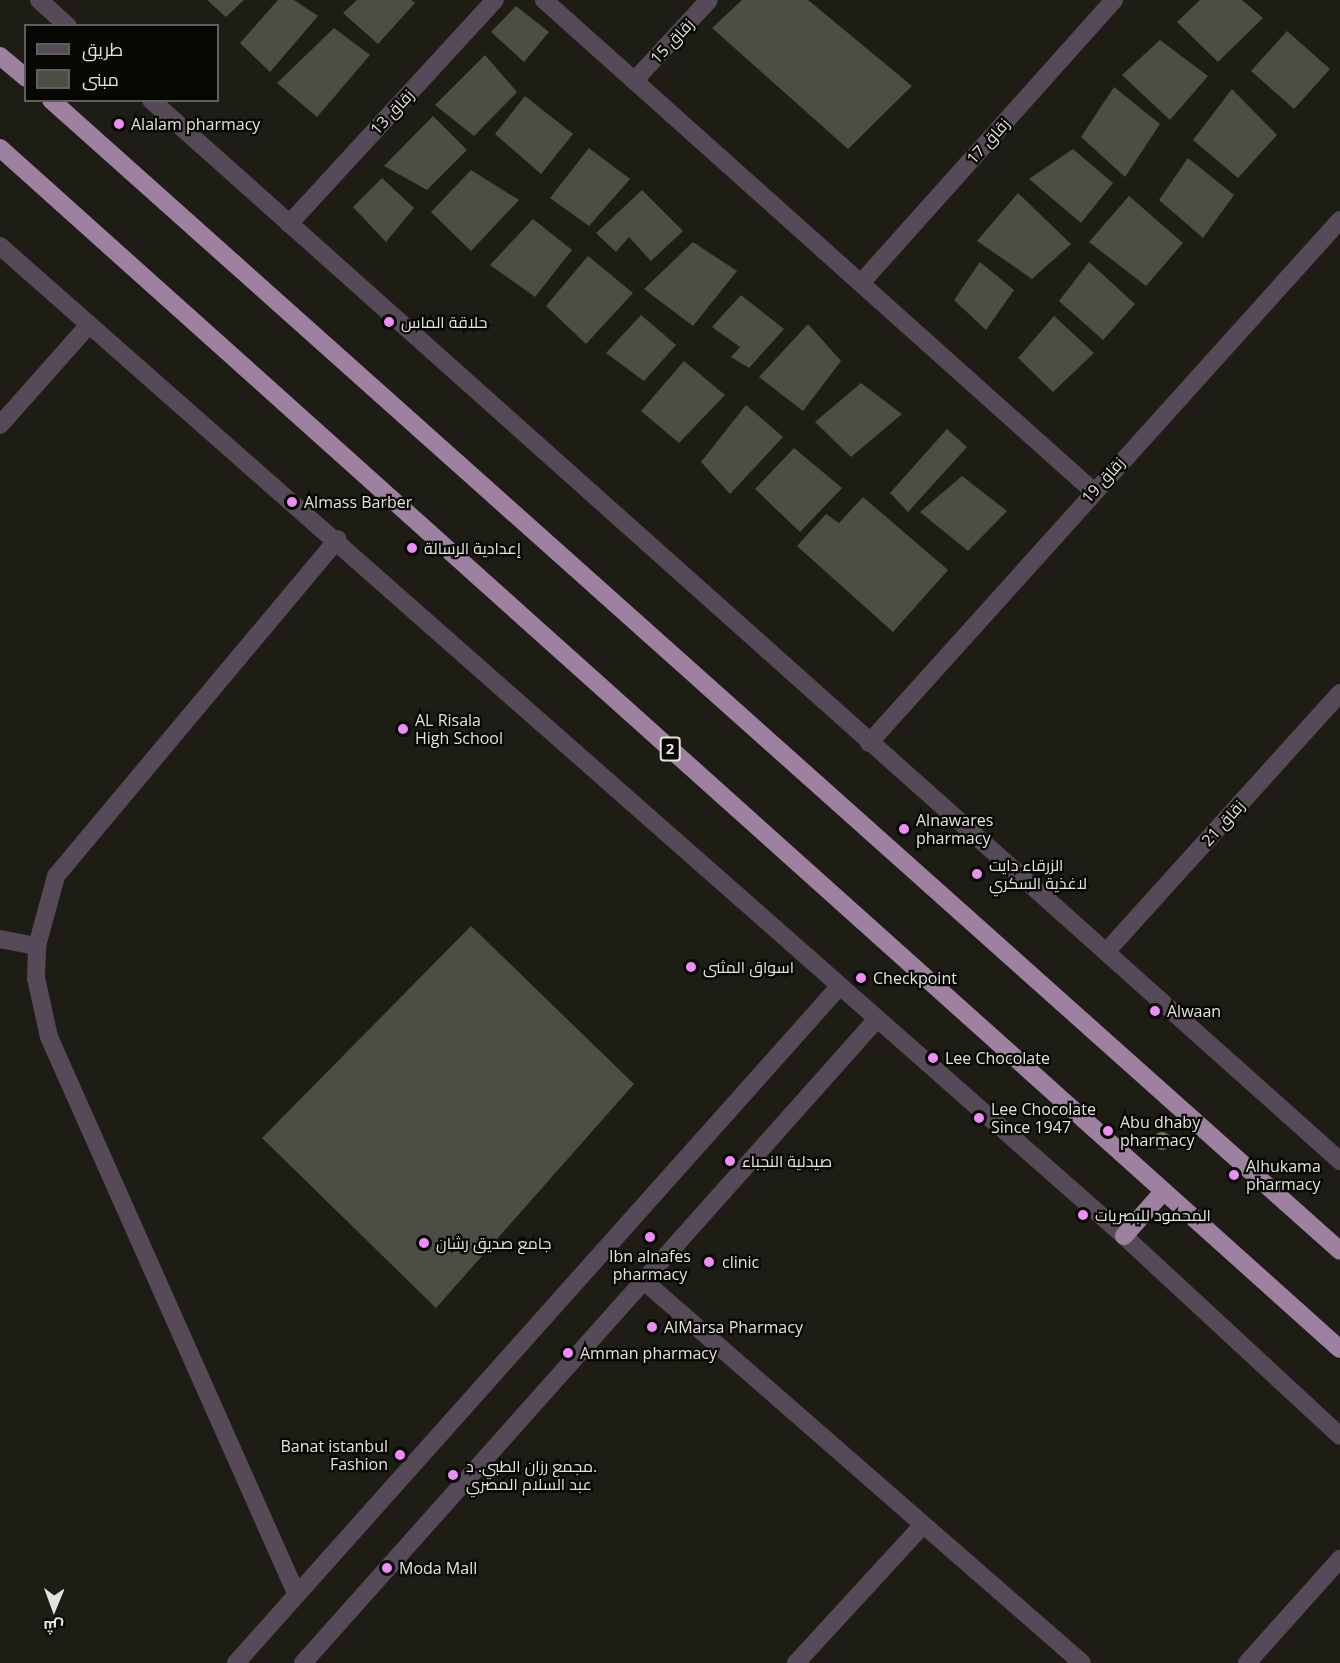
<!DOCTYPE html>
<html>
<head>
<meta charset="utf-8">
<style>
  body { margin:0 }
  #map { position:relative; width:1340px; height:1663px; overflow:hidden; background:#1d1d15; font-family:"Open Sans",Cairo,sans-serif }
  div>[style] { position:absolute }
  .building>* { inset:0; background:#4d4d44 }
  .minor>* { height:18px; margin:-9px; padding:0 9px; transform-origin:9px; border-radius:9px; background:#574a58 }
  .tertiary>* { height:18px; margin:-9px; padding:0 9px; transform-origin:9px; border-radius:9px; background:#574a58 }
  .trunk>* { height:18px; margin:-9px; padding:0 9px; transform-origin:9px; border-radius:9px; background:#9e81a1 }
  .trees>* { width:18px; height:18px; margin:-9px; border-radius:50%; background:#7a784e }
  .dots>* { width:16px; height:16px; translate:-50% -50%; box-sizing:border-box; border:3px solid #070704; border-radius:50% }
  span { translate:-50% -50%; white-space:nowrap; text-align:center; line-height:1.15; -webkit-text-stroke:4.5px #070704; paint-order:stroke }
  .shield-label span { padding:2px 4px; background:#070704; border:2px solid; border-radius:4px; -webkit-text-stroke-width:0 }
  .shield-label { font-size:15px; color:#e4e4de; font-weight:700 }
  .street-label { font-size:16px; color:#e4e4de }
  .poi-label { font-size:16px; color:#e4e4de }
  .left { translate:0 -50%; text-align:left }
  .right { translate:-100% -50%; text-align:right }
  .legend { position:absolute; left:24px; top:24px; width:195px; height:78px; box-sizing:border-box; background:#070704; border:2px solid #5f5f5b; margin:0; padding:8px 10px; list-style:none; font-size:18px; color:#e4e4de }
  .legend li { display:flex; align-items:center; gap:12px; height:30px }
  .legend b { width:30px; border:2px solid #5f5f5b }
  .north { position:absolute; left:24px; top:1579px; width:60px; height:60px; -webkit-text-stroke:4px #070704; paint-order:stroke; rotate:181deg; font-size:16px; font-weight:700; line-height:24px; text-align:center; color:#e4e4de }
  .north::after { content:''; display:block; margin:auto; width:21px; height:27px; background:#e4e4de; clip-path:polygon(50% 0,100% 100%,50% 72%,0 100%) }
</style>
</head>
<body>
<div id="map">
  <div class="building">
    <div style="clip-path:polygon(207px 0,244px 0,226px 17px)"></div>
    <div style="clip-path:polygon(278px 0,294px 0,318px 16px,270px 72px,240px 43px)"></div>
    <div style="clip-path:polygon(357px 0,411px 0,415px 3px,378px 44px,343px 13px)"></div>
    <div style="clip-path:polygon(742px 0,808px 0,912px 86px,848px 149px,712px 28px)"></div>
    <div style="clip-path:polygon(1200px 0,1242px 0,1263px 18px,1218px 62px,1177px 22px)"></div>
    <div style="clip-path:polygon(516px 6px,549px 32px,524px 62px,491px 32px)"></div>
    <div style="clip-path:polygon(334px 28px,370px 55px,317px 117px,277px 83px)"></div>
    <div style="clip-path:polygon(1287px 31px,1330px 69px,1294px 109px,1251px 71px)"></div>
    <div style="clip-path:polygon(1160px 40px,1208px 76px,1170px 120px,1122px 75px)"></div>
    <div style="clip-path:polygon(485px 55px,517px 92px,474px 136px,435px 105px)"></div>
    <div style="clip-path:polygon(1114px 87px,1160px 124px,1125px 177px,1081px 137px)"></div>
    <div style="clip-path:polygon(1232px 89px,1277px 135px,1238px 178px,1193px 140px)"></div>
    <div style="clip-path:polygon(525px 96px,573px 134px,541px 174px,495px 134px)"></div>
    <div style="clip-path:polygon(433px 116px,467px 150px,427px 190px,384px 166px)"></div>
    <div style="clip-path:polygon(589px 148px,630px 179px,589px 226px,550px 198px)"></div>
    <div style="clip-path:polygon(1073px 149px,1113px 183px,1081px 223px,1029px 179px)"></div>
    <div style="clip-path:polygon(1188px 158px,1234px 195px,1203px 238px,1159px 200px)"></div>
    <div style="clip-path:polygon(471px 170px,519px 200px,471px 251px,431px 212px)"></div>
    <div style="clip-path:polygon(382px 178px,414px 208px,386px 242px,353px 207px)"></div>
    <div style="clip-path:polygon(642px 190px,683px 231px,651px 261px,629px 237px,616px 252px,596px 233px)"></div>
    <div style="clip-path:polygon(1018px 193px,1071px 244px,1032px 279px,977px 241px)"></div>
    <div style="clip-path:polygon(1129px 196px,1183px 243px,1146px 286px,1089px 242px)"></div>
    <div style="clip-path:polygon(533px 219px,572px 250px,535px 297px,490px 265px)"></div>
    <div style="clip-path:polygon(693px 242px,737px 271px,693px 326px,644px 289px)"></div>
    <div style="clip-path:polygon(588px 256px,633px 293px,586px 344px,546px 306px)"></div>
    <div style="clip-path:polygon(980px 262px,1014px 290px,986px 330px,954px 300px)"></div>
    <div style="clip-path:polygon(1089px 262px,1135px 304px,1103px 340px,1059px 301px)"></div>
    <div style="clip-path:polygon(741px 295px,784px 329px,749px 368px,731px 357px,740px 347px,712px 327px)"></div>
    <div style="clip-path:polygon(641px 315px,676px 345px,644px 381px,606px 353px)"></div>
    <div style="clip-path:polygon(1054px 316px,1094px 353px,1053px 392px,1018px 358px)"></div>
    <div style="clip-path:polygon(808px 324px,841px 361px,803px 411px,759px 377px)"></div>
    <div style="clip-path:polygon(684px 361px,725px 395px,679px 443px,641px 411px)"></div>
    <div style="clip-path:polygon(861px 383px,902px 414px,851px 457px,815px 422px)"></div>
    <div style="clip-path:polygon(746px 405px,783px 437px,730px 494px,701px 462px)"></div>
    <div style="clip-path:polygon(947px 429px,967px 447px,908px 512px,890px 493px)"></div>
    <div style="clip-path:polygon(794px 448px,842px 488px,800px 532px,755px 489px)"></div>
    <div style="clip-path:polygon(962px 476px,1007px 511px,968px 551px,920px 512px)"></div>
    <div style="clip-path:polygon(863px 497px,948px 570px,893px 632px,797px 546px,826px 514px,839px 523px)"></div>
    <div style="clip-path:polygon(471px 926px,634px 1084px,436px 1308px,262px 1138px)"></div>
  </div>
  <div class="minor">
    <div style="left:39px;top:0;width:39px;rotate:42deg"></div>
    <div style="left:544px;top:0;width:737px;rotate:41.81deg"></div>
    <div style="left:634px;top:81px;width:110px;rotate:-47.2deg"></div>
    <div style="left:151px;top:100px;width:1594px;rotate:41.74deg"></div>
    <div style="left:289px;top:224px;width:304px;rotate:-47.4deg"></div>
    <div style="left:861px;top:283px;width:380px;rotate:-48.2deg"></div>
    <div style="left:0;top:425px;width:132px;rotate:-48.4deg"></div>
    <div style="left:869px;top:743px;width:704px;rotate:-47.99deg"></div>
    <div style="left:0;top:939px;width:38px;rotate:11deg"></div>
    <div style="left:1106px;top:952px;width:349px;rotate:-47.9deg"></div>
    <div style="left:644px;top:1281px;width:581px;rotate:41.09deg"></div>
    <div style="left:296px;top:1593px;width:608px;rotate:-113.95deg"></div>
    <div style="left:49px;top:1037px;width:60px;rotate:-102.4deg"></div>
    <div style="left:36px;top:978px;width:32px;rotate:-88deg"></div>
    <div style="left:37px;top:946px;width:73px;rotate:-74.8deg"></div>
    <div style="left:56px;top:876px;width:439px;rotate:-50.1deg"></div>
    <div style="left:796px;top:1663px;width:186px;rotate:-47.4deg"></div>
    <div style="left:1247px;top:1663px;width:140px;rotate:-48.2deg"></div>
  </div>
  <div class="tertiary">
    <div style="left:0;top:246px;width:1498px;rotate:41.37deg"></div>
    <div style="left:1124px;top:1236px;width:294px;rotate:42.8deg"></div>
    <div style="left:236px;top:1663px;width:906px;rotate:-48.27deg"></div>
    <div style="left:303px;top:1663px;width:861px;rotate:-48.29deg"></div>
  </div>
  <div class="trunk">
    <div style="left:0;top:56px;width:34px;rotate:40deg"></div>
    <div style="left:51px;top:100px;width:1728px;rotate:41.76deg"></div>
    <div style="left:0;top:148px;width:1799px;rotate:41.87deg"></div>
    <div style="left:1124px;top:1236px;width:57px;rotate:-48.5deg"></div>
  </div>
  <div class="trees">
    <div style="left:1162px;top:1141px"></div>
  </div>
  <div class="dots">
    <div style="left:119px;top:124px;background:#ee8cf8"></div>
    <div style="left:389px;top:322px;background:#ee8cf8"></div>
    <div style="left:292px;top:502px;background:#ee8cf8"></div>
    <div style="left:412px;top:548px;background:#ee8cf8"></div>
    <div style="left:403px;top:729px;background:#ee8cf8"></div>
    <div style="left:904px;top:829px;background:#ee8cf8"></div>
    <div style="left:977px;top:874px;background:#ee8cf8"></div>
    <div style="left:691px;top:967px;background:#ee8cf8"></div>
    <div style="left:861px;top:978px;background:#ee8cf8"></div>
    <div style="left:1155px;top:1011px;background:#ee8cf8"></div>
    <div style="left:933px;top:1058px;background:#ee8cf8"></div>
    <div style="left:979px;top:1118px;background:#ee8cf8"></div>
    <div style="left:1108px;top:1131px;background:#ee8cf8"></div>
    <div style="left:730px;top:1161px;background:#ee8cf8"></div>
    <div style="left:1234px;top:1175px;background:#ee8cf8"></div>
    <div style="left:1083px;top:1215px;background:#ee8cf8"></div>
    <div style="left:650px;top:1237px;background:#ee8cf8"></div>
    <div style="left:424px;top:1243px;background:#ee8cf8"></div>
    <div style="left:709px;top:1262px;background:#ee8cf8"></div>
    <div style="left:652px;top:1327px;background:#ee8cf8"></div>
    <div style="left:568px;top:1353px;background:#ee8cf8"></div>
    <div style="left:400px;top:1455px;background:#ee8cf8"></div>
    <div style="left:453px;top:1475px;background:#ee8cf8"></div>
    <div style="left:387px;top:1568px;background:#ee8cf8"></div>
  </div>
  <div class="shield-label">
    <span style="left:670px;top:749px">2</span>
  </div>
  <div class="street-label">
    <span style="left:672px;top:41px;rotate:-47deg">زقاق 15</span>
    <span style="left:392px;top:112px;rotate:-47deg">زقاق 13</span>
    <span style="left:988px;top:141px;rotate:-48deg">زقاق 17</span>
    <span style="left:1103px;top:480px;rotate:-48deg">زقاق 19</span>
    <span style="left:1223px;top:823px;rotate:-48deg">زقاق 21</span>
  </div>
  <div class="poi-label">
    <span class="left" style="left:131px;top:124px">Alalam pharmacy</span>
    <span class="left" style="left:401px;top:322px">حلاقة الماس</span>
    <span class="left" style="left:304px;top:502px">Almass Barber</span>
    <span class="left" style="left:424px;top:548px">إعدادية الرسالة</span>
    <span class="left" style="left:415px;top:729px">AL Risala<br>High School</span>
    <span class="left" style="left:916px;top:829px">Alnawares<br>pharmacy</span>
    <span class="left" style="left:989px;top:874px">الزرقاء دايت<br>لاغذية السكري</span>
    <span class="left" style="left:703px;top:967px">اسواق المثنى</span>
    <span class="left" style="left:873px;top:978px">Checkpoint</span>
    <span class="left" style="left:1167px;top:1011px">Alwaan</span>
    <span class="left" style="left:945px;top:1058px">Lee Chocolate</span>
    <span class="left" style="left:991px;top:1118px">Lee Chocolate<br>Since 1947</span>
    <span class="left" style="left:1120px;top:1131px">Abu dhaby<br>pharmacy</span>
    <span class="left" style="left:742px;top:1161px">صيدلية النجباء</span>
    <span class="left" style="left:1246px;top:1175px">Alhukama<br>pharmacy</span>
    <span class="left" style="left:1095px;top:1215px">المحمود للبصريات</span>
    <span class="left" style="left:436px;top:1243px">جامع صديق رشان</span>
    <span style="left:650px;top:1265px">Ibn alnafes<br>pharmacy</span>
    <span class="left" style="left:722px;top:1262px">clinic</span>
    <span class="left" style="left:664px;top:1327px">AlMarsa Pharmacy</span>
    <span class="left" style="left:580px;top:1353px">Amman pharmacy</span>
    <span class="right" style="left:388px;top:1455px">Banat istanbul<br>Fashion</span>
    <span class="left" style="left:466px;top:1475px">مجمع رزان الطبي. د.<br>عبد السلام المصري</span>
    <span class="left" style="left:399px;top:1568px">Moda Mall</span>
  </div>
  <ul class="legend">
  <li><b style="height:8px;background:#574a58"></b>طريق</li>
  <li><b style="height:16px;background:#4d4d44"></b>مبنى</li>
  </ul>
  <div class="north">ش</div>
</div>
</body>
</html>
